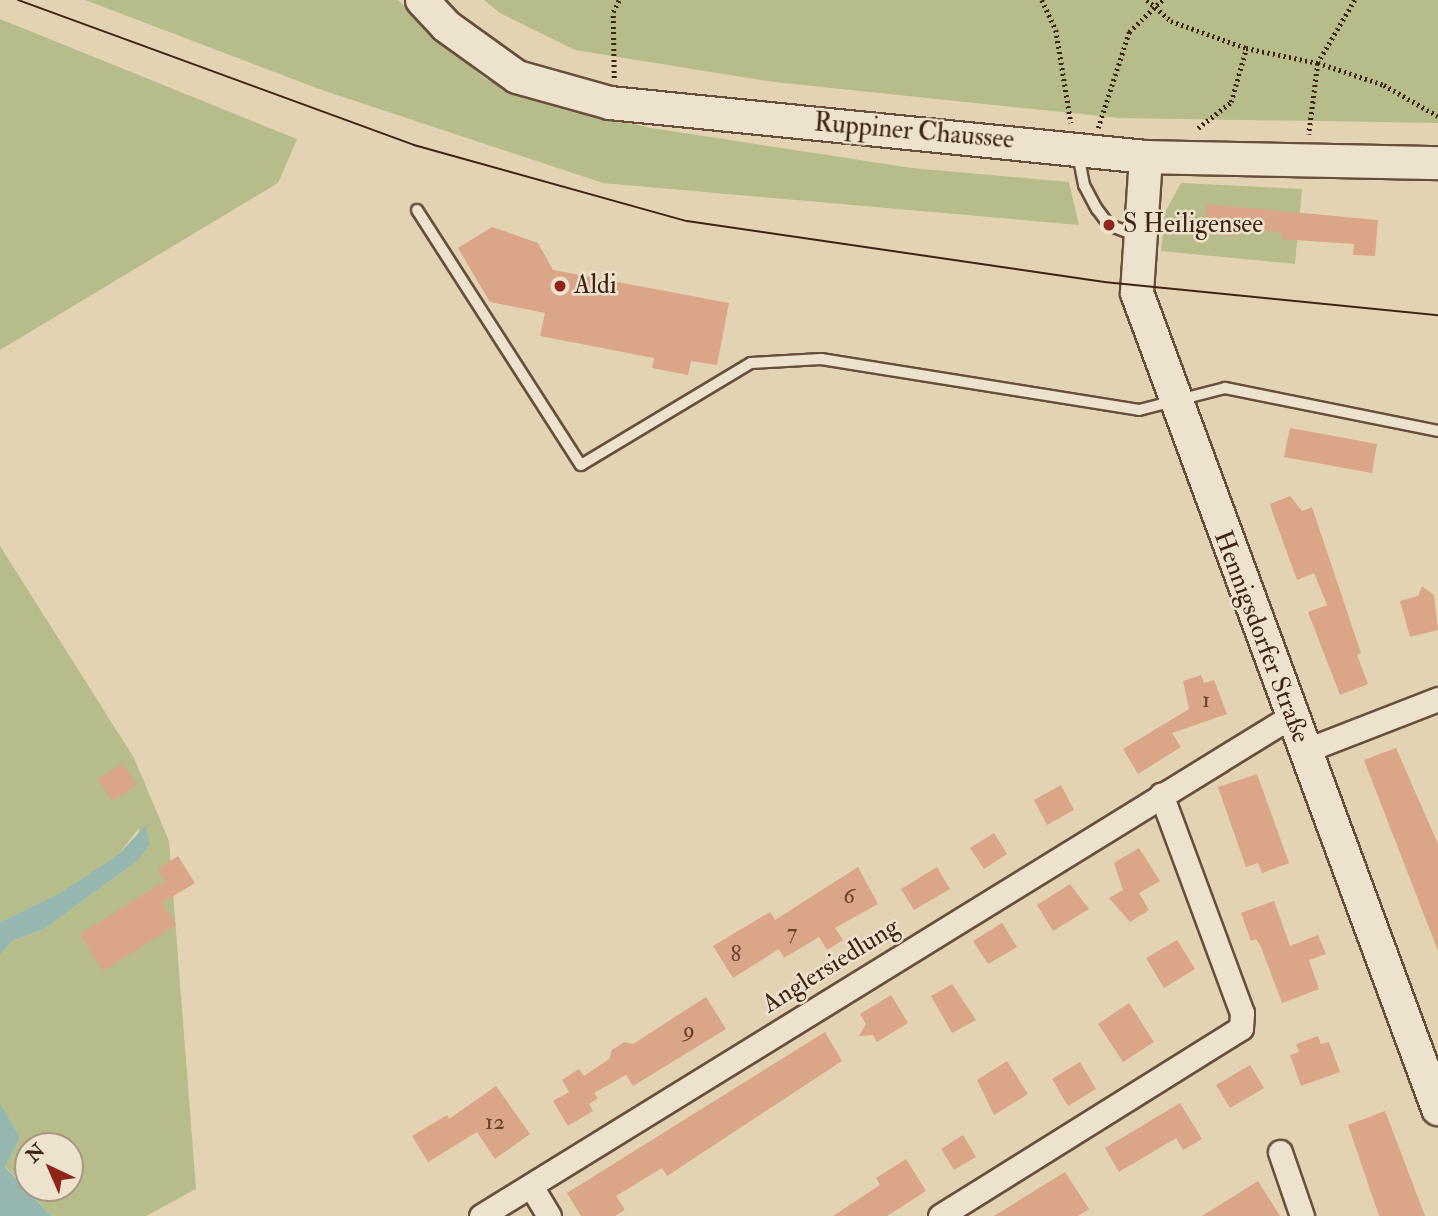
<!DOCTYPE html>
<html>
<head>
<meta charset="utf-8">
<style>
  body { margin:0 }
  #map { position:relative; width:1438px; height:1216px; overflow:hidden; background:#e3d3b2; font-family:"IM FELL Double Pica",serif }
  div>[style] { position:absolute }
  .green>* { inset:0; background:#b6bc8a }
  .water>* { inset:0; background:#95b7b0 }
  .building>* { inset:0; background:#dba587 }
  .path>* { height:4.5px; margin-top:-2.25px; transform-origin:0; background:repeating-linear-gradient(90deg,#402313 0 2px,transparent 0 5.5px) }
  .roads { filter:drop-shadow(2px 0 #694f3b) drop-shadow(-2px 0 #694f3b) drop-shadow(0 2px #694f3b) drop-shadow(0 -2px #694f3b) }
  .service>* { height:10px; margin:-5px; padding:0 5px; transform-origin:5px; border-radius:5px; background:#ede2cd }
  .minor>* { height:23px; margin:-11.5px; padding:0 11.5px; transform-origin:11.5px; border-radius:11.5px; background:#ede2cd }
  .secondary>* { height:32px; margin:-16px; padding:0 16px; transform-origin:16px; border-radius:16px; background:#ede2cd }
  .tram>* { height:2px; margin:-1px; padding:0 1px; transform-origin:1px; border-radius:1px; background:#402313 }
  .dots>* { width:19px; height:19px; translate:-50% -50%; box-sizing:border-box; border:4px solid #ede2cd; border-radius:50% }
  span { translate:-50% -50%; white-space:nowrap; text-align:center; line-height:1.15; -webkit-text-stroke:5px #ede2cd; paint-order:stroke }
  .number-label { font-size:23px; color:#674430 }
  .number-label span { -webkit-text-stroke-width:0 }
  .street-label { font-size:26px; color:#402313 }
  .poi-label { font-size:26px; color:#402313 }
  .left { translate:0 -50%; text-align:left }
  .north { position:absolute; left:14px; top:1132px; width:70px; height:70px; box-sizing:border-box; background:#ede2cd; border:2px solid #a89683; border-radius:50%; rotate:316deg; font-size:19px; font-weight:700; line-height:28px; text-align:center; color:#402313 }
  .north::after { content:''; display:block; margin:auto; width:24px; height:32px; background:#8f2418; clip-path:polygon(50% 0,100% 100%,50% 72%,0 100%) }
</style>
</head>
<body>
<div id="map">
  <div class="green">
    <div style="clip-path:polygon(85px 0,398px 0,484px 78px,535px 101px,651px 128px,912px 168px,1069px 182px,1079px 225px,603px 183px,319px 89px)"></div>
    <div style="clip-path:polygon(484px 0,1438px 0,1438px 123px,1119px 118px,774px 82px,575px 50px,500px 13px)"></div>
    <div style="clip-path:polygon(0 19px,297px 139px,278px 183px,0 350px)"></div>
    <div style="clip-path:polygon(1181px 183px,1302px 189px,1295px 264px,1161px 251px,1165px 212px)"></div>
    <div style="clip-path:polygon(evenodd,0 546px,134px 758px,169px 841px,196px 1189px,146px 1216px,51px 1216px,5px 1166px,20px 1137px,0 1103px,0 955px,12px 941px,44px 929px,136px 862px,139px 828px,119px 854px,62px 892px,0 922px,0 546px,28px 1146px,70px 1146px,70px 1188px,28px 1188px,28px 1146px)"></div>
  </div>
  <div class="water">
    <div style="clip-path:polygon(146px 825px,149px 845px,136px 862px,44px 929px,12px 941px,0 955px,0 922px,62px 892px,119px 854px)"></div>
    <div style="clip-path:polygon(0 1103px,20px 1137px,5px 1167px,51px 1216px,0 1216px)"></div>
  </div>
  <div class="building">
    <div style="clip-path:polygon(1206px 204px,1378px 220px,1375px 256px,1353px 255px,1354px 244px,1281px 239px,1281px 232px,1233px 228px,1233px 236px,1204px 234px)"></div>
    <div style="clip-path:polygon(492px 227px,538px 243px,553px 270px,729px 303px,717px 365px,691px 361px,688px 375px,652px 368px,654px 358px,540px 336px,545px 313px,490px 302px,458px 248px)"></div>
    <div style="clip-path:polygon(1290px 428px,1377px 444px,1372px 473px,1284px 457px)"></div>
    <div style="clip-path:polygon(1290px 496px,1302px 511px,1312px 507px,1361px 653px,1357px 655px,1368px 684px,1340px 695px,1308px 612px,1327px 605px,1314px 573px,1297px 580px,1273px 514px,1270px 504px)"></div>
    <div style="clip-path:polygon(1422px 586px,1434px 595px,1438px 630px,1410px 637px,1400px 601px,1418px 596px)"></div>
    <div style="clip-path:polygon(1201px 675px,1204px 683px,1214px 680px,1227px 714px,1172px 733px,1181px 747px,1138px 774px,1123px 749px,1189px 709px,1183px 681px)"></div>
    <div style="clip-path:polygon(1396px 748px,1438px 844px,1438px 951px,1364px 760px)"></div>
    <div style="clip-path:polygon(123px 763px,137px 785px,112px 801px,98px 779px)"></div>
    <div style="clip-path:polygon(1257px 774px,1289px 863px,1262px 873px,1258px 863px,1246px 867px,1218px 787px)"></div>
    <div style="clip-path:polygon(1061px 785px,1074px 810px,1047px 825px,1034px 800px)"></div>
    <div style="clip-path:polygon(994px 833px,1007px 854px,984px 869px,970px 848px)"></div>
    <div style="clip-path:polygon(1139px 848px,1160px 881px,1139px 893px,1149px 910px,1130px 922px,1109px 898px,1123px 890px,1114px 863px)"></div>
    <div style="clip-path:polygon(178px 856px,195px 883px,162px 903px,176px 925px,103px 971px,80px 934px,165px 881px,158px 869px)"></div>
    <div style="clip-path:polygon(858px 867px,878px 904px,835px 928px,843px 940px,827px 950px,819px 937px,784px 958px,779px 949px,733px 978px,713px 946px,770px 912px,775px 920px)"></div>
    <div style="clip-path:polygon(937px 867px,950px 889px,914px 910px,901px 889px)"></div>
    <div style="clip-path:polygon(1070px 884px,1089px 909px,1053px 931px,1037px 905px)"></div>
    <div style="clip-path:polygon(1274px 901px,1290px 946px,1318px 935px,1326px 954px,1309px 960px,1319px 989px,1282px 1003px,1261px 947px,1256px 939px,1251px 941px,1241px 913px)"></div>
    <div style="clip-path:polygon(1002px 923px,1017px 947px,988px 964px,973px 941px)"></div>
    <div style="clip-path:polygon(1177px 940px,1195px 969px,1164px 988px,1146px 958px)"></div>
    <div style="clip-path:polygon(952px 984px,976px 1020px,952px 1033px,931px 996px)"></div>
    <div style="clip-path:polygon(891px 995px,908px 1023px,877px 1042px,873px 1035px,859px 1036px,866px 1024px,860px 1014px)"></div>
    <div style="clip-path:polygon(706px 997px,726px 1029px,633px 1086px,626px 1075px,594px 1093px,598px 1098px,589px 1104px,593px 1111px,568px 1126px,553px 1101px,569px 1092px,562px 1080px,579px 1069px,584px 1076px,609px 1059px,612px 1050px,624px 1042px,633px 1044px)"></div>
    <div style="clip-path:polygon(1129px 1003px,1154px 1042px,1123px 1062px,1098px 1024px)"></div>
    <div style="clip-path:polygon(825px 1032px,842px 1061px,667px 1176px,662px 1168px,616px 1196px,625px 1210px,615px 1216px,581px 1216px,567px 1193px)"></div>
    <div style="clip-path:polygon(1318px 1036px,1321px 1044px,1329px 1042px,1340px 1072px,1301px 1086px,1290px 1055px,1299px 1052px,1296px 1044px)"></div>
    <div style="clip-path:polygon(1007px 1061px,1028px 1094px,994px 1115px,977px 1080px)"></div>
    <div style="clip-path:polygon(1080px 1062px,1096px 1089px,1068px 1106px,1052px 1079px)"></div>
    <div style="clip-path:polygon(1250px 1065px,1264px 1088px,1230px 1108px,1216px 1085px)"></div>
    <div style="clip-path:polygon(496px 1086px,530px 1134px,495px 1159px,477px 1132px,428px 1162px,412px 1136px,447px 1115px,449px 1119px)"></div>
    <div style="clip-path:polygon(1180px 1103px,1202px 1139px,1183px 1150px,1176px 1138px,1119px 1172px,1105px 1148px)"></div>
    <div style="clip-path:polygon(1385px 1111px,1392px 1129px,1425px 1216px,1379px 1216px,1348px 1125px)"></div>
    <div style="clip-path:polygon(963px 1135px,976px 1157px,954px 1170px,941px 1149px)"></div>
    <div style="clip-path:polygon(906px 1159px,926px 1191px,887px 1216px,833px 1216px,880px 1185px,876px 1178px)"></div>
    <div style="clip-path:polygon(1065px 1172px,1089px 1209px,1078px 1216px,994px 1216px)"></div>
    <div style="clip-path:polygon(1258px 1181px,1280px 1216px,1202px 1216px)"></div>
  </div>
  <div class="path">
    <div style="left:1042px;top:0;width:33px;rotate:65deg"></div>
    <div style="left:1056px;top:30px;width:94px;rotate:80.8deg"></div>
    <div style="left:1147px;top:0;width:32px;rotate:41deg"></div>
    <div style="left:1171px;top:21px;width:80px;rotate:19.8deg"></div>
    <div style="left:1246px;top:48px;width:74px;rotate:11.8deg"></div>
    <div style="left:1318px;top:63px;width:72px;rotate:97.2deg"></div>
    <div style="left:1355px;top:0;width:73px;rotate:120.4deg"></div>
    <div style="left:1318px;top:63px;width:70px;rotate:18.4deg"></div>
    <div style="left:1384px;top:85px;width:62px;rotate:29.9deg"></div>
    <div style="left:614px;top:78px;width:66px;rotate:-90.9deg"></div>
    <div style="left:613px;top:12px;width:13px;rotate:-63deg"></div>
    <div style="left:1098px;top:128px;width:101px;rotate:-72.1deg"></div>
    <div style="left:1129px;top:32px;width:46px;rotate:-44.1deg"></div>
    <div style="left:1198px;top:128px;width:42px;rotate:-38.2deg"></div>
    <div style="left:1231px;top:102px;width:55px;rotate:-74.2deg"></div>
  </div>
  <div class="roads">
    <div class="service">
      <div style="left:1078px;top:154px;width:32px;rotate:79deg"></div>
      <div style="left:1084px;top:185px;width:27px;rotate:62deg"></div>
      <div style="left:1097px;top:209px;width:20px;rotate:53deg"></div>
      <div style="left:1109px;top:225px;width:30px;rotate:21deg"></div>
      <div style="left:417px;top:210px;width:303px;rotate:57.3deg"></div>
      <div style="left:581px;top:465px;width:198px;rotate:-31deg"></div>
      <div style="left:751px;top:363px;width:70px;rotate:-3.3deg"></div>
      <div style="left:821px;top:359px;width:322px;rotate:9.1deg"></div>
      <div style="left:1139px;top:410px;width:89px;rotate:-14.3deg"></div>
      <div style="left:1225px;top:388px;width:217px;rotate:11.4deg"></div>
    </div>
    <div class="minor">
      <div style="left:1304px;top:751px;width:144px;rotate:-21.2deg"></div>
      <div style="left:1280px;top:1152px;width:68px;rotate:71deg"></div>
      <div style="left:531px;top:1186px;width:35px;rotate:59deg"></div>
      <div style="left:481px;top:1216px;width:951px;rotate:-31.67deg"></div>
      <div style="left:940px;top:1216px;width:355px;rotate:-32deg"></div>
      <div style="left:1241px;top:1028px;width:15px;rotate:-86deg"></div>
      <div style="left:1242px;top:1013px;width:233px;rotate:-110.3deg"></div>
    </div>
    <div class="secondary">
      <div style="left:422px;top:0;width:35px;rotate:47deg"></div>
      <div style="left:446px;top:26px;width:87px;rotate:35.7deg"></div>
      <div style="left:517px;top:77px;width:97px;rotate:15.6deg"></div>
      <div style="left:610px;top:103px;width:539px;rotate:5.75deg"></div>
      <div style="left:1146px;top:157px;width:292px;rotate:1.2deg"></div>
      <div style="left:1146px;top:157px;width:136px;rotate:93.8deg"></div>
      <div style="left:1137px;top:293px;width:870px;rotate:69.75deg"></div>
    </div>
  </div>
  <div class="tram">
    <div style="left:18px;top:0;width:422px;rotate:20.1deg"></div>
    <div style="left:414px;top:145px;width:283px;rotate:15.6deg"></div>
    <div style="left:687px;top:221px;width:422px;rotate:8.3deg"></div>
    <div style="left:1105px;top:282px;width:335px;rotate:5.7deg"></div>
  </div>
  <div class="dots">
    <div style="left:1109px;top:225px;background:#8f2418"></div>
    <div style="left:560px;top:286px;background:#8f2418"></div>
  </div>
  <div class="number-label">
    <span style="left:1206px;top:700px">1</span>
    <span style="left:849px;top:896px">6</span>
    <span style="left:792px;top:932px">7</span>
    <span style="left:736px;top:954px">8</span>
    <span style="left:689px;top:1030px">9</span>
    <span style="left:495px;top:1122px">12</span>
  </div>
  <div class="street-label">
    <span style="left:914px;top:132px;rotate:5deg">Ruppiner Chaussee</span>
    <span style="left:1261px;top:637px;rotate:69deg">Hennigsdorfer Straße</span>
    <span style="left:831px;top:966px;rotate:-32deg">Anglersiedlung</span>
  </div>
  <div class="poi-label">
    <span class="left" style="left:1123px;top:225px">S Heiligensee</span>
    <span class="left" style="left:574px;top:286px">Aldi</span>
  </div>
  <div class="north">N</div>
</div>
</body>
</html>
